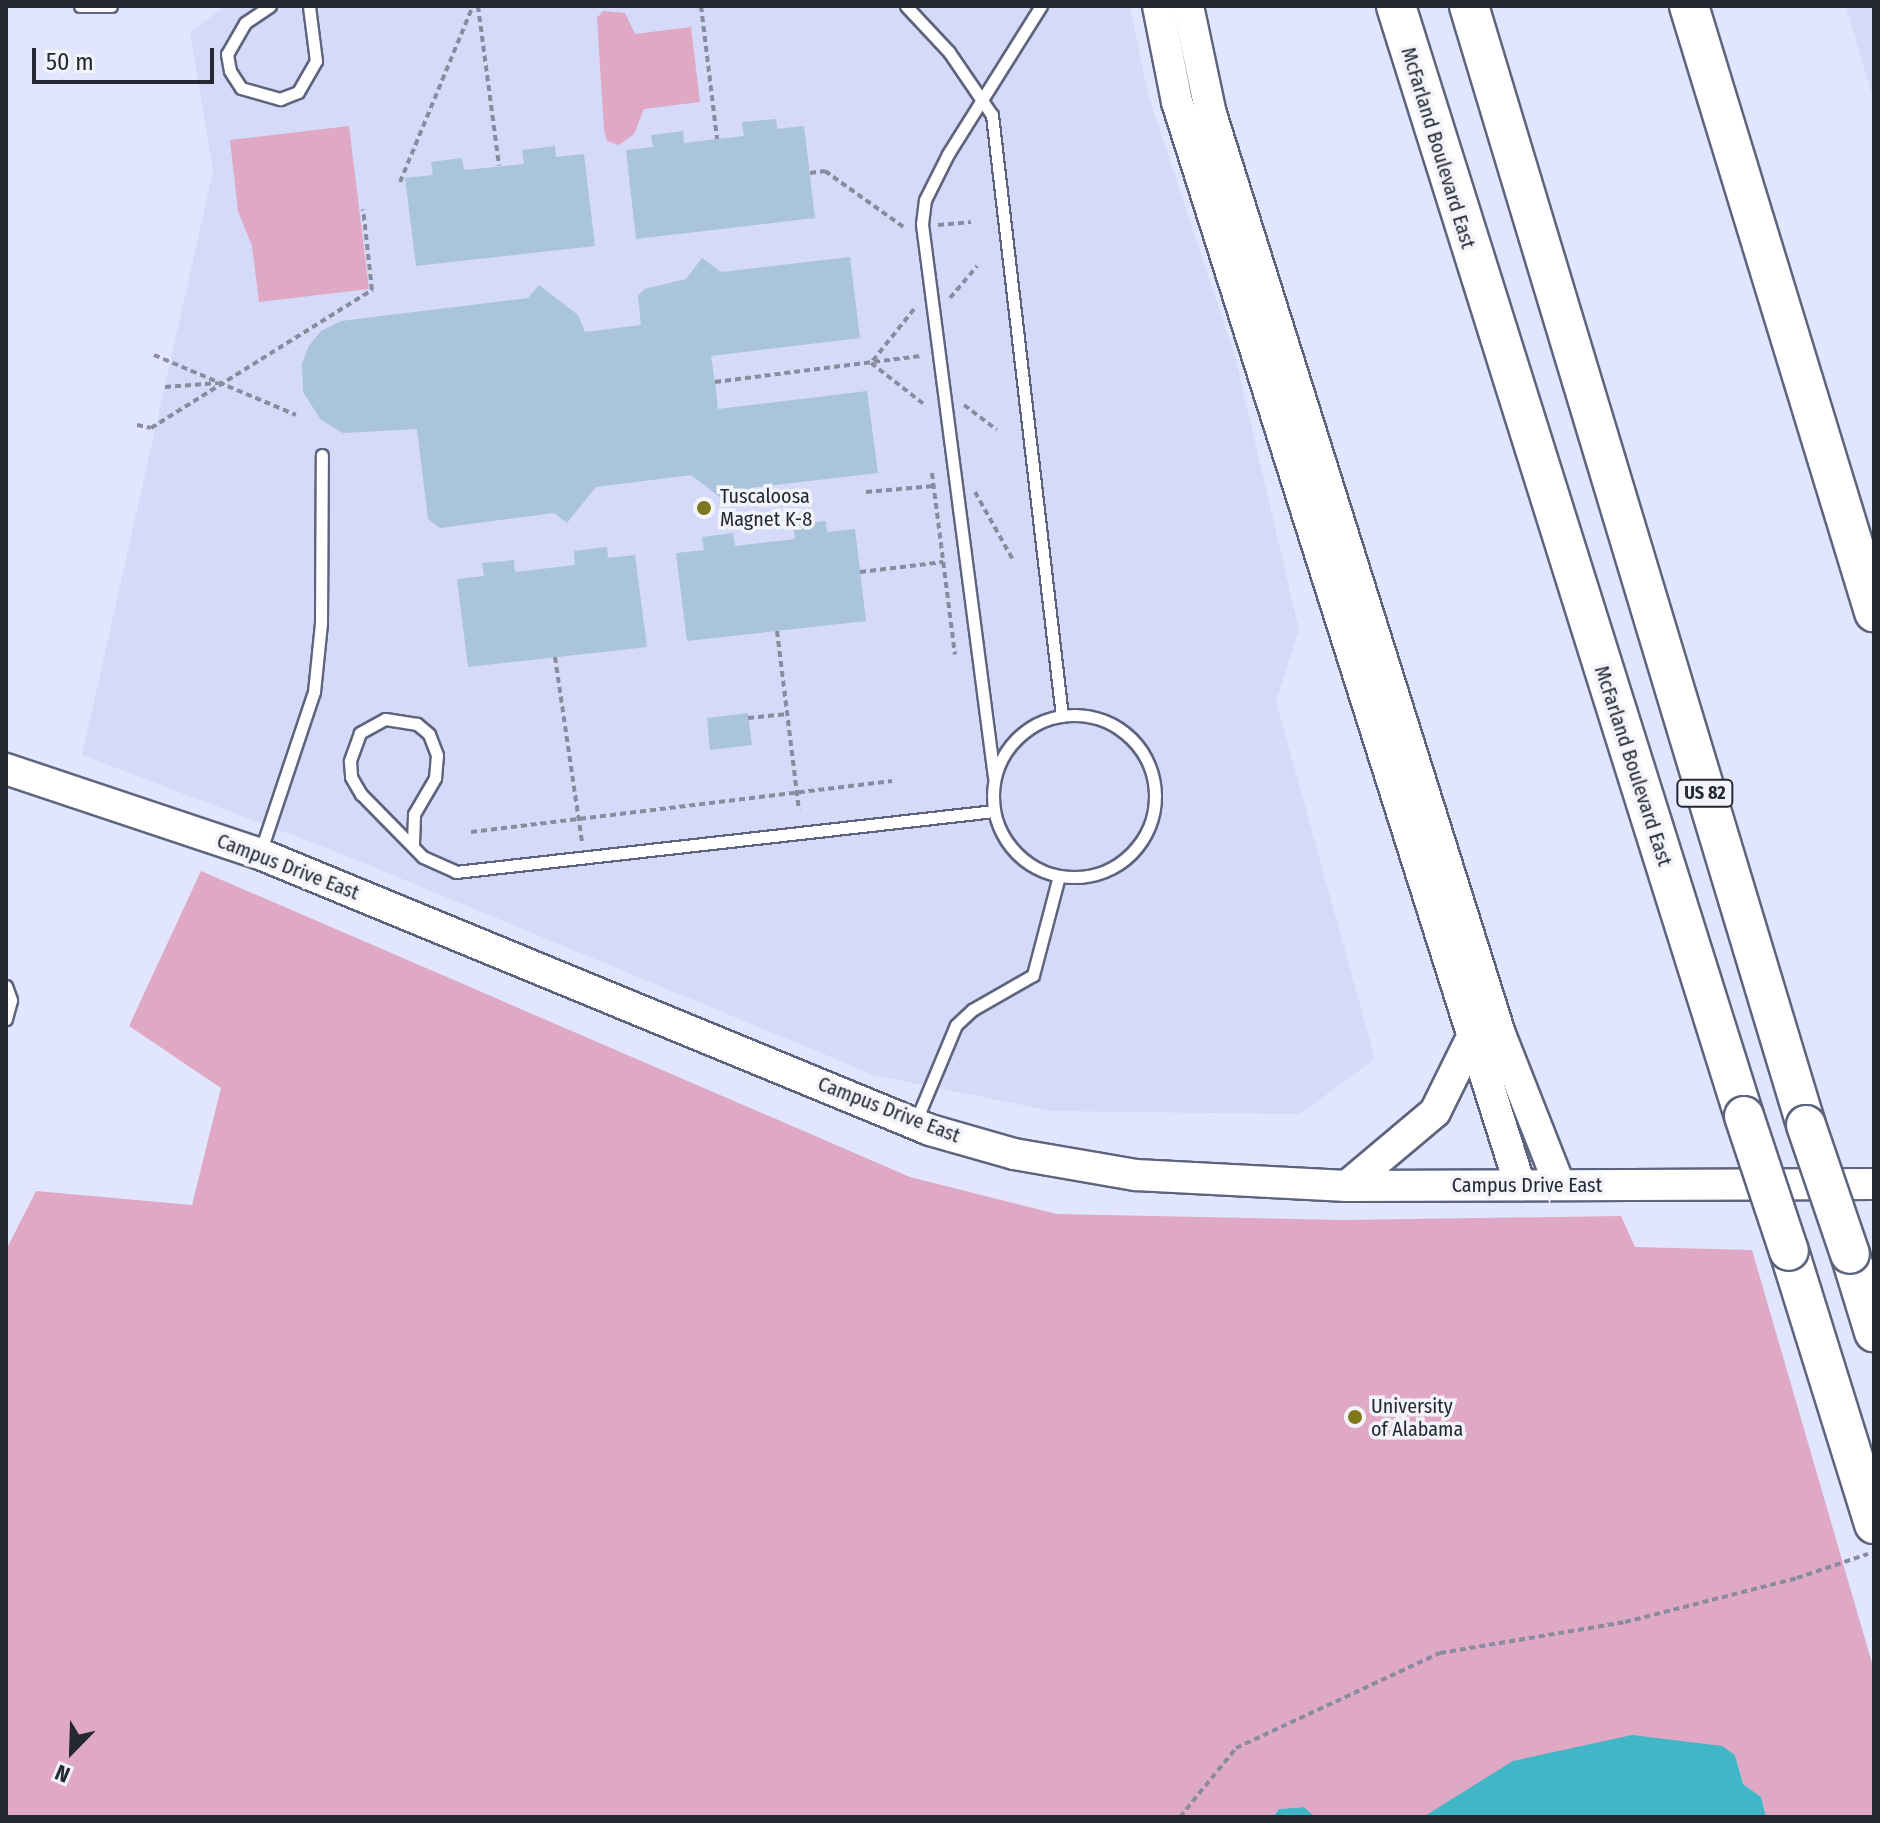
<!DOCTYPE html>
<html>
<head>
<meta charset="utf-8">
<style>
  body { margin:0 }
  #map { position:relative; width:1880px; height:1823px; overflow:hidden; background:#e1e6fe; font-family:"Fira Sans Condensed",sans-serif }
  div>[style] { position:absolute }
  .built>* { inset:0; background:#d4daf8 }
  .green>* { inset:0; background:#dfa8c4 }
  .water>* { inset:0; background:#41b6c6 }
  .building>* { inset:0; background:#aac5db }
  .path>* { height:4px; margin-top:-2px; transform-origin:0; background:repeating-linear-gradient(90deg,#898c9f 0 6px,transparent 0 10px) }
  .roads { filter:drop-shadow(2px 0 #5f647e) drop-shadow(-2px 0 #5f647e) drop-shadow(0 2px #5f647e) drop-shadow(0 -2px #5f647e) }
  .lane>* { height:11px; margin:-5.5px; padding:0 5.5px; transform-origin:5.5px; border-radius:5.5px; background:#fff }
  .lane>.ring { margin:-5.5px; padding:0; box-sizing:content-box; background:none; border:11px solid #fff; border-radius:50% }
  .secondary>* { height:30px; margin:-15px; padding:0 15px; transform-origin:15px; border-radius:15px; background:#fff }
  .highway>* { height:38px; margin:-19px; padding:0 19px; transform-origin:19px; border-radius:19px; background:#fff }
  .bridges { filter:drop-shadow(2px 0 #5f647e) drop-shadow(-2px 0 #5f647e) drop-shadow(0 2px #5f647e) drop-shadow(0 -2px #5f647e) }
  .highway-bridge>* { height:38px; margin:-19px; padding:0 19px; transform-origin:19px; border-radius:19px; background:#fff }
  .dots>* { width:22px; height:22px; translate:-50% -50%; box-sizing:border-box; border:4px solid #f3f4fa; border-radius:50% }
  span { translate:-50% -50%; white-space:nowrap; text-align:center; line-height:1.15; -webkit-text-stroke:7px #f3f4fa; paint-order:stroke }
  .shield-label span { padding:2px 6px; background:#f3f4fa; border:2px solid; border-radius:6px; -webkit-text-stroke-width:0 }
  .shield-label { font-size:18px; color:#252733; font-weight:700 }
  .street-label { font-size:20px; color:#252733 }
  .poi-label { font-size:20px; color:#252733 }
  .left { translate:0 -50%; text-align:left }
  .frame { position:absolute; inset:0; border:8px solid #252733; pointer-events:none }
  .north { position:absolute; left:32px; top:1711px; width:80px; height:80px; -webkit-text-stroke:6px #f3f4fa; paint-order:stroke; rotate:203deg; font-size:22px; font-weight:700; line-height:32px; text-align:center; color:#252733 }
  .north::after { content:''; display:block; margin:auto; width:28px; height:36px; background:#252733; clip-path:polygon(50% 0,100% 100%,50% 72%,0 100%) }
  .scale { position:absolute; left:32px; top:48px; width:182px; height:36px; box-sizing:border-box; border:4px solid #252733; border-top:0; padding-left:10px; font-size:24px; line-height:28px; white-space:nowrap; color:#252733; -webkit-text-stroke:6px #f3f4fa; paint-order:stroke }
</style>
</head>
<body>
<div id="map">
  <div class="built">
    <div style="clip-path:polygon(226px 6px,1130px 6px,1148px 94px,1236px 360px,1299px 630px,1276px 701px,1375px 1059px,1300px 1114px,1052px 1111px,874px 1075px,337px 852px,82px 755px,213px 171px,190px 32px)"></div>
    <div style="clip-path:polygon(1846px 6px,1874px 6px,1874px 102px)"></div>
  </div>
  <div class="green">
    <div style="clip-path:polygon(603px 11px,625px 13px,635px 34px,691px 27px,700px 102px,644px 109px,634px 134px,619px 145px,607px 141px,604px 130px,597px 18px)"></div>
    <div style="clip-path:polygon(349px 126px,369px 289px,259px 302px,252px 246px,238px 211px,230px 140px)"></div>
    <div style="clip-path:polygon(201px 871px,910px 1177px,1057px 1214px,1344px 1220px,1621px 1216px,1635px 1247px,1752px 1250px,1874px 1670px,1874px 1817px,1766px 1817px,1761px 1797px,1743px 1784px,1735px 1755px,1443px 1805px,1423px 1817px,1315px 1817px,1303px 1807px,1279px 1809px,1273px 1817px,6px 1817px,6px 1250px,36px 1191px,192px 1205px,221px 1088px,129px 1026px)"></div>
  </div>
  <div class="water">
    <div style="clip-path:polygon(1632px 1735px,1722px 1746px,1735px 1755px,1743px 1784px,1761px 1797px,1766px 1817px,1423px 1817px,1513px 1761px)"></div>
    <div style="clip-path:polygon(1304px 1807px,1315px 1817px,1273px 1817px,1279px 1809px)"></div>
  </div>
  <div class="building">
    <div style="clip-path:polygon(776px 119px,777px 129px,804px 126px,815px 218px,636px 239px,626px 150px,653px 147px,651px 135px,683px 131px,684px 143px,744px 136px,742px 122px)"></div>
    <div style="clip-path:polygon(555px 146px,556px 157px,584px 154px,595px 246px,416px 266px,405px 178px,433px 175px,431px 162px,462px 158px,464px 170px,524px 164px,522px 150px)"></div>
    <div style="clip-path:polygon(850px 257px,860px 338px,711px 356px,715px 382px,718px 409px,867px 391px,878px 473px,750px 488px,734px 508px,691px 475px,596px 487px,567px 523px,554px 513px,440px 528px,428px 519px,417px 429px,343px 433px,321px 420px,303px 392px,302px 364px,308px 347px,321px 331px,341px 321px,528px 298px,539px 285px,578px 315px,585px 332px,641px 325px,638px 296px,644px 289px,686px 279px,702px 258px,721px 272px)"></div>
    <div style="clip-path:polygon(826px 521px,827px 532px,855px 529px,866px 621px,687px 641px,676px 553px,704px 550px,702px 537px,733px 533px,735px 546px,795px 539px,793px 525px)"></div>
    <div style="clip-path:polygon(607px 547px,608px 558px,635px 555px,647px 647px,468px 667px,457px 579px,484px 576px,482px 563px,514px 560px,515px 572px,575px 565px,574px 551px)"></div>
    <div style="clip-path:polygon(748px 713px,752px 745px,710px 750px,707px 718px)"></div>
  </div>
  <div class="path">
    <div style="left:478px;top:6px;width:161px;rotate:82.5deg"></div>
    <div style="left:701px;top:6px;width:134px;rotate:83.1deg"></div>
    <div style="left:810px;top:173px;width:15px;rotate:-8deg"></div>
    <div style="left:825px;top:171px;width:98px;rotate:35.5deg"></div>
    <div style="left:400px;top:182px;width:191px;rotate:-67.5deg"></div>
    <div style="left:938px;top:225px;width:33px;rotate:-5deg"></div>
    <div style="left:950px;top:298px;width:42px;rotate:-49.8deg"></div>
    <div style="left:914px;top:309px;width:69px;rotate:128.5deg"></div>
    <div style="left:871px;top:363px;width:68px;rotate:37.9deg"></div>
    <div style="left:154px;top:355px;width:154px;rotate:22.9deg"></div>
    <div style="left:715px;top:382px;width:209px;rotate:-7.2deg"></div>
    <div style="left:165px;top:387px;width:53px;rotate:-4.3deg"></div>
    <div style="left:964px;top:405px;width:41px;rotate:37.1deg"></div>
    <div style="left:137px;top:425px;width:14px;rotate:12deg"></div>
    <div style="left:151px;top:428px;width:261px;rotate:-32deg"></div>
    <div style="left:372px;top:290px;width:81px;rotate:-96.3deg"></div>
    <div style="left:932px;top:473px;width:183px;rotate:82.8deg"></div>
    <div style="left:866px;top:492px;width:68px;rotate:-5deg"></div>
    <div style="left:975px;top:492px;width:78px;rotate:60.8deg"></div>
    <div style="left:860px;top:572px;width:84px;rotate:-6.9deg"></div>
    <div style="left:777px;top:631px;width:180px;rotate:83deg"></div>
    <div style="left:555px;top:657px;width:186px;rotate:81.7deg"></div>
    <div style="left:748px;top:718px;width:40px;rotate:-5.7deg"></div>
    <div style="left:471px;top:832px;width:424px;rotate:-6.9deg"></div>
    <div style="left:1180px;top:1817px;width:89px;rotate:-50.9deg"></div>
    <div style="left:1236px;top:1748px;width:225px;rotate:-25deg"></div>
    <div style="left:1440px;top:1653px;width:188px;rotate:-9.5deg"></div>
    <div style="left:1625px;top:1622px;width:178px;rotate:-14.3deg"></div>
    <div style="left:1797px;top:1578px;width:75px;rotate:-18.7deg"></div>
  </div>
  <div class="roads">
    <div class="lane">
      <div style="left:80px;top:6px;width:31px"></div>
      <div style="left:270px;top:6px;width:30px;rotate:146deg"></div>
      <div style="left:245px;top:23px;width:36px;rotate:120deg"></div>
      <div style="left:227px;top:54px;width:17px;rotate:80deg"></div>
      <div style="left:230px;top:71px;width:20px;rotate:57deg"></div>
      <div style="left:241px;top:88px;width:41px;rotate:15.8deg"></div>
      <div style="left:280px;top:99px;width:19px;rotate:-21deg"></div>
      <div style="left:298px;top:92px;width:36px;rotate:-60deg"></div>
      <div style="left:316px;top:61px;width:55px;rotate:-97.3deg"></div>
      <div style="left:906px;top:6px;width:63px;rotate:46.9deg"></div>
      <div style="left:949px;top:52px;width:76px;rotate:55.7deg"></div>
      <div style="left:992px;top:115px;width:605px;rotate:83.36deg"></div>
      <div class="ring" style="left:993px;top:715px;width:151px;height:151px"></div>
      <div style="left:994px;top:777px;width:558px;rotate:-97.42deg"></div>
      <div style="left:922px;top:224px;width:24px;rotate:-83deg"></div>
      <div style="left:925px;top:200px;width:51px;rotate:-63.4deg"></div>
      <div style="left:948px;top:154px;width:175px;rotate:-57.9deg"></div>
      <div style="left:413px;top:844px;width:30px;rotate:-88deg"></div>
      <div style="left:414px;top:814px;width:42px;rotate:-59.7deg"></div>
      <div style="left:435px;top:778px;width:23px;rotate:-85deg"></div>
      <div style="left:437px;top:755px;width:22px;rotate:-111deg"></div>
      <div style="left:429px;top:734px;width:16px;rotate:-140deg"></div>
      <div style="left:417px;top:724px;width:32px;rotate:-171deg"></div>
      <div style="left:385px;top:719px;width:29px;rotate:151deg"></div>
      <div style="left:360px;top:733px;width:30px;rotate:110deg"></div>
      <div style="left:350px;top:761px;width:16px;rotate:86deg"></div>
      <div style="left:351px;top:777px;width:20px;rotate:60deg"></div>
      <div style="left:361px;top:794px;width:88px;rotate:45.5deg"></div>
      <div style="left:423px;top:857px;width:36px;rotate:24deg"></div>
      <div style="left:456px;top:872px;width:541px;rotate:-6.47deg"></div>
      <div style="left:260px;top:853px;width:170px;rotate:-71.5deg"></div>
      <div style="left:314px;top:692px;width:69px;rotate:-84.2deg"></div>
      <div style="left:321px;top:623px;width:168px;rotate:-89.7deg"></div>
      <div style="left:6px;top:986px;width:15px;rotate:70deg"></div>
      <div style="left:11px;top:1000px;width:20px;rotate:105deg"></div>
      <div style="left:915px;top:1123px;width:106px;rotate:-67.3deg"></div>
      <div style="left:956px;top:1025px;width:22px;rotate:-43deg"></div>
      <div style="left:972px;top:1010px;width:70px;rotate:-29.8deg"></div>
      <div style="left:1033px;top:975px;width:102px;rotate:-75.3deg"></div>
    </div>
    <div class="secondary">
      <div style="left:1158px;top:6px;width:98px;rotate:78.8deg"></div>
      <div style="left:1177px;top:102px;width:1136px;rotate:72.43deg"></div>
      <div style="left:1188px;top:6px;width:110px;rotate:78deg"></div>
      <div style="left:1211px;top:114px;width:964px;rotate:72.56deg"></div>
      <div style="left:1500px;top:1034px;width:161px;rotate:68.5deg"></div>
      <div style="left:6px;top:769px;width:268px;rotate:18.5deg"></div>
      <div style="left:260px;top:854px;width:725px;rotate:22.39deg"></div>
      <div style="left:930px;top:1130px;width:87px;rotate:15.9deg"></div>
      <div style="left:1014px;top:1154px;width:124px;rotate:9.8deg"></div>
      <div style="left:1136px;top:1175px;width:211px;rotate:3deg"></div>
      <div style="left:1347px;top:1186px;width:527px;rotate:-0.22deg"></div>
      <div style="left:1347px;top:1186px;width:115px;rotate:-40.1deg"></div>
      <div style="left:1435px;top:1112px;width:81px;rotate:-63.7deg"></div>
    </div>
    <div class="highway">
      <div style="left:1396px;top:6px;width:1163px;rotate:72.59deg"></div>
      <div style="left:1469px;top:6px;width:1169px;rotate:73.24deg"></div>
      <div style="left:1689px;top:6px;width:634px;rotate:73.02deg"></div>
      <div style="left:1789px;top:1251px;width:286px;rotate:72.7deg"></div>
      <div style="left:1850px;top:1254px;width:82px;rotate:72.9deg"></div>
    </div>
  </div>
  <div class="bridges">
    <div class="highway-bridge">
      <div style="left:1744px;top:1116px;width:142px;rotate:71.6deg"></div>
      <div style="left:1806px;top:1125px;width:136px;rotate:71.2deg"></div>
    </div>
  </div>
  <div class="dots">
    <div style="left:704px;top:508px;background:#80781c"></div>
    <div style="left:1355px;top:1417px;background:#80781c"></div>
  </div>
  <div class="shield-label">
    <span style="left:1705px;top:793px">US 82</span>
  </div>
  <div class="street-label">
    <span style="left:1438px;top:148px;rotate:73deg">McFarland Boulevard East</span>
    <span style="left:1633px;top:766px;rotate:72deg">McFarland Boulevard East</span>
    <span style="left:288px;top:867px;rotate:21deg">Campus Drive East</span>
    <span style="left:889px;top:1110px;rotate:21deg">Campus Drive East</span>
    <span style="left:1527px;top:1185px">Campus Drive East</span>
  </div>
  <div class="poi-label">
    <span class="left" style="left:720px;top:508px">Tuscaloosa<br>Magnet K-8</span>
    <span class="left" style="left:1371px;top:1418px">University<br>of Alabama</span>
  </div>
  <div class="frame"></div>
  <div class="north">N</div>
  <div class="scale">50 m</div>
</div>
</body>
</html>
